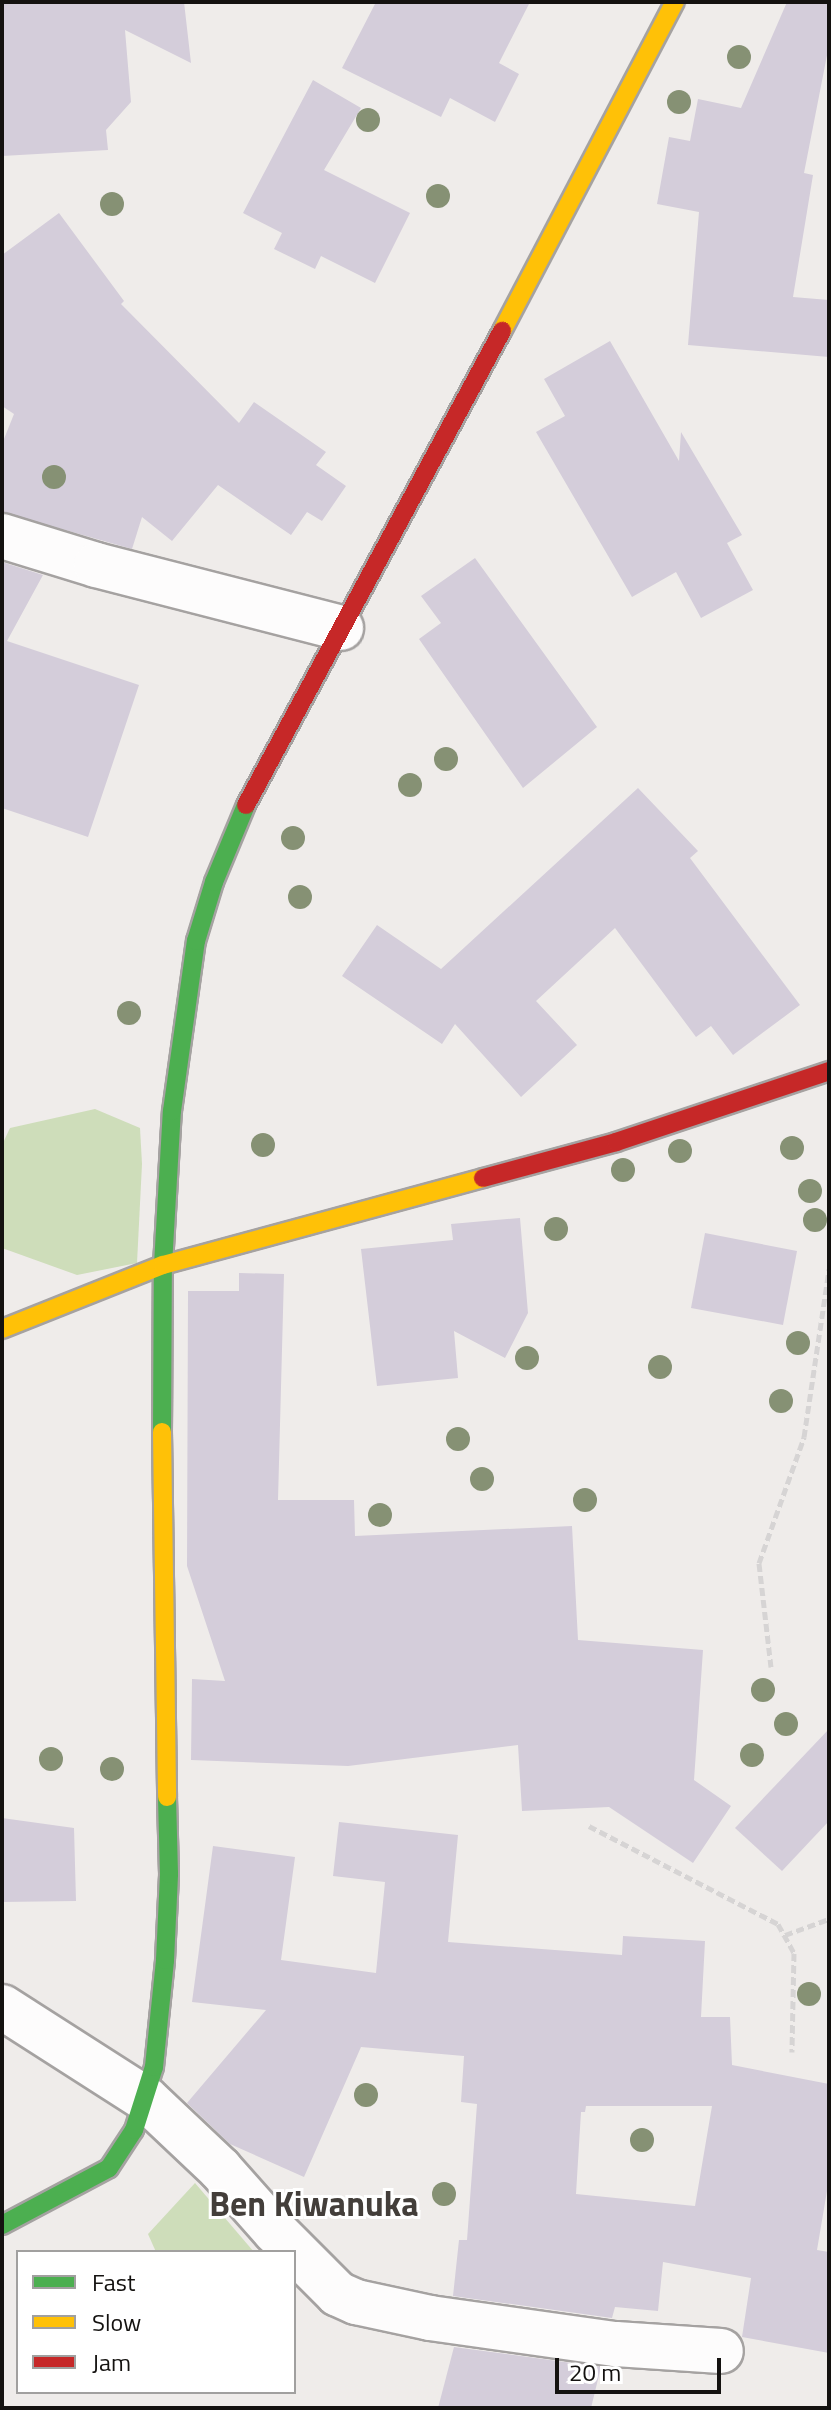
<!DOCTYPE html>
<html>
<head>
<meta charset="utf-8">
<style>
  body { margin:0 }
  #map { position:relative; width:831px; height:2410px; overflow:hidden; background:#efecea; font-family:"Titillium Web",sans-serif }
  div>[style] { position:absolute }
  .green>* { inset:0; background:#ceddba }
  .building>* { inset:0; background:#d4cdda }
  .path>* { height:5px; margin-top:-2.5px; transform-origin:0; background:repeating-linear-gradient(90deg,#d6d4d4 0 8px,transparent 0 12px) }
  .roads { filter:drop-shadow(2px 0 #a5a2a1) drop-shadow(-2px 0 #a5a2a1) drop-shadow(0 2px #a5a2a1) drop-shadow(0 -2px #a5a2a1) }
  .street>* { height:44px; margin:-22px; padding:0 22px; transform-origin:22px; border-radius:22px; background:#fdfcfc }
  .fast>* { height:18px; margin:-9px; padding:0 9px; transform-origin:9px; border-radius:9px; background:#4caf50 }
  .slow>* { height:18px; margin:-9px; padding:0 9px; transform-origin:9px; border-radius:9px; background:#ffc107 }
  .jam>* { height:18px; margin:-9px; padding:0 9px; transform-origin:9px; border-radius:9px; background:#c62828 }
  .trees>* { width:24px; height:24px; margin:-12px; border-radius:50%; background:#869174 }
  span { translate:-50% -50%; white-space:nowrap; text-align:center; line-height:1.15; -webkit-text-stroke:6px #fff; paint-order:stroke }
  .quarter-label { font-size:34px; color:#433e3a; font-weight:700 }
  .frame { position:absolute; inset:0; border:4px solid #141210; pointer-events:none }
  .legend { position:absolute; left:16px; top:2250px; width:280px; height:144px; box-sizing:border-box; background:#fff; border:2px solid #a1a09f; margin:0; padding:10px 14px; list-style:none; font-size:24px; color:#141210 }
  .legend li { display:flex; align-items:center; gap:16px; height:40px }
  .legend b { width:40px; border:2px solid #a1a09f }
  .scale { position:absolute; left:555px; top:2358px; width:166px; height:36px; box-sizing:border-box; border:4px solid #141210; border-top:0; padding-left:10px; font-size:24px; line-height:28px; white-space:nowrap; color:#141210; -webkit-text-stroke:6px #fff; paint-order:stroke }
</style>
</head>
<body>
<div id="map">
  <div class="green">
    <div style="clip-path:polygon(95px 1109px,140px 1128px,142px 1164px,137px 1263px,77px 1275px,2px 1248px,2px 1145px,10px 1128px)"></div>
    <div style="clip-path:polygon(195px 2183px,254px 2252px,156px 2252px,148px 2234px)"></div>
  </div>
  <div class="building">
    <div style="clip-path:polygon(2px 2px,184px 2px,191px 63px,125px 30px,131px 102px,106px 130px,108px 150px,2px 156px)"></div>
    <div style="clip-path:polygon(376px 2px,530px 2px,499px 63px,519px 74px,495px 122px,450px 98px,441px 117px,342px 68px)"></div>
    <div style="clip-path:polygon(787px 2px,829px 2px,829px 45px,804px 173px,813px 175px,793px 297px,829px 300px,829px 357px,688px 345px,699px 212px,657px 204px,669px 137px,690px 141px,698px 99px,741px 108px)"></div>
    <div style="clip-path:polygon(313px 80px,361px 108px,324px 170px,410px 213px,375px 283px,321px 256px,315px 269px,274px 249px,282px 233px,243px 213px)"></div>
    <div style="clip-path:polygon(59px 213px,124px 301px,121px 304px,239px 423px,254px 402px,326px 452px,316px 465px,346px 486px,322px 521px,307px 512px,291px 535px,218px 485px,172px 541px,142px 517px,132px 549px,2px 512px,2px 444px,14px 414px,2px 406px,2px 255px)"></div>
    <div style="clip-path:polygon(610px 341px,679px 461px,681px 432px,742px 535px,727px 543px,753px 590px,701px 618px,676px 572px,632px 597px,536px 432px,565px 416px,544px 379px)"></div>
    <div style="clip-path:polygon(475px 558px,597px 727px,523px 788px,419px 639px,441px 623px,421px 596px)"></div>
    <div style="clip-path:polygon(2px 562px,43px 575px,7px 641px,139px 685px,88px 837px,2px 808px)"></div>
    <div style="clip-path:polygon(638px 788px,698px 851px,690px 858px,800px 1005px,733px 1055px,711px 1026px,696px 1037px,615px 928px,536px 1001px,577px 1045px,521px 1097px,455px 1024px,442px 1044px,342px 976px,377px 925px,441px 969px)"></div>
    <div style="clip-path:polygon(520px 1218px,528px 1313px,505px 1358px,454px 1331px,458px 1378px,377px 1386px,361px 1249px,453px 1240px,451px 1224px)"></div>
    <div style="clip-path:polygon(705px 1233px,797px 1251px,783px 1325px,691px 1308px)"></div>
    <div style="clip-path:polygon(239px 1273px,284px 1274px,278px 1500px,354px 1500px,355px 1536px,572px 1526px,578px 1640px,703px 1650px,694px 1780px,731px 1806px,693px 1863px,609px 1807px,522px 1811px,518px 1745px,348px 1766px,191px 1760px,192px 1679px,225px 1681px,187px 1566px,188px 1291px,239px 1291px)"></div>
    <div style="clip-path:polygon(829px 1729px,829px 1821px,782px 1871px,735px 1828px)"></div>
    <div style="clip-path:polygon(2px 1818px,74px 1828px,76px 1901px,2px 1902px)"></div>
    <div style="clip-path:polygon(evenodd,339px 1822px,458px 1835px,448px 1942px,622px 1955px,623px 1936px,705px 1941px,701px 2017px,730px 2017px,732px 2065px,829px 2084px,829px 2179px,817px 2250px,829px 2252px,829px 2353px,742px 2337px,751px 2278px,663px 2262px,658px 2311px,615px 2307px,612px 2318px,453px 2296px,459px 2240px,467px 2240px,477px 2104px,461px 2102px,464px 2056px,361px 2047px,304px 2177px,230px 2144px,187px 2103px,266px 2010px,192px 2002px,213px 1846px,295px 1857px,281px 1960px,376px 1973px,385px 1882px,333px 1876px,339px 1822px,586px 2106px,712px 2106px,695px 2206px,576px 2194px,581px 2112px,585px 2112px,586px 2106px)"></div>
    <div style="clip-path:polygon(454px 2347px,601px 2367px,591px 2408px,438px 2408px)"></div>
  </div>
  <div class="path">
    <div style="left:771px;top:1667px;width:105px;rotate:-96.6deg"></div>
    <div style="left:759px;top:1563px;width:134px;rotate:-70.3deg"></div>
    <div style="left:804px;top:1437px;width:170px;rotate:-81.5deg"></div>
    <div style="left:589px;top:1826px;width:213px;rotate:27.4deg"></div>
    <div style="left:778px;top:1924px;width:33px;rotate:61deg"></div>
    <div style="left:794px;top:1953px;width:99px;rotate:91.2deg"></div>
    <div style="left:785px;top:1935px;width:47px;rotate:-20deg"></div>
  </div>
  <div class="roads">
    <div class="street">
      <div style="left:2px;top:536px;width:98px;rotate:17.1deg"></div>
      <div style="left:96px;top:565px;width:253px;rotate:14.4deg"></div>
      <div style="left:2px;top:2007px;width:171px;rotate:32.6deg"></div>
      <div style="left:146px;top:2099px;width:102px;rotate:43.4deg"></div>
      <div style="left:220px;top:2169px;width:83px;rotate:48.4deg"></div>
      <div style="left:275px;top:2231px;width:89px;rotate:45deg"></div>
      <div style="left:338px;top:2294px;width:20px;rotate:24deg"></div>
      <div style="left:356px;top:2302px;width:76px;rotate:12.2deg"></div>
      <div style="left:430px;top:2318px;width:188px;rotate:8deg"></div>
      <div style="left:616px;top:2344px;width:105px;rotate:3.8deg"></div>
    </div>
    <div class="fast">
      <div style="left:162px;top:1432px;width:167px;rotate:-89.7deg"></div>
      <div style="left:163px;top:1265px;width:154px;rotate:-86.7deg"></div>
      <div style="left:172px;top:1111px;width:172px;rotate:-82deg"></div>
      <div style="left:196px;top:941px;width:62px;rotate:-73deg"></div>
      <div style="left:214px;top:882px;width:83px;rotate:-67.4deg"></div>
      <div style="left:2px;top:2225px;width:121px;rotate:-28deg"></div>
      <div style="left:109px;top:2168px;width:45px;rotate:-56.7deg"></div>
      <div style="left:134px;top:2130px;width:66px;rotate:-72.4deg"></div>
      <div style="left:154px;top:2067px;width:108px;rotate:-84.1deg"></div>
      <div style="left:165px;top:1960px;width:86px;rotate:-87.3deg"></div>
      <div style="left:169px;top:1874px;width:77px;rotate:-91.5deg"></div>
    </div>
    <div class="slow">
      <div style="left:502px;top:331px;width:372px;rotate:-62.3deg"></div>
      <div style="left:2px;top:1329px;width:173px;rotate:-21.7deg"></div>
      <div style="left:163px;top:1265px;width:332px;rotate:-15.2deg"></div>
      <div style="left:162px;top:1432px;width:365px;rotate:89.2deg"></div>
    </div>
    <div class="jam">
      <div style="left:246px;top:805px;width:539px;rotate:-61.63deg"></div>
      <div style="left:483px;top:1178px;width:138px;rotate:-15.1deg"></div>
      <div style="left:616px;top:1142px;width:225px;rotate:-18.4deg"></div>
    </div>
  </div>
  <div class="trees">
    <div style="left:739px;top:57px"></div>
    <div style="left:679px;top:102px"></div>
    <div style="left:368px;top:120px"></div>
    <div style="left:438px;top:196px"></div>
    <div style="left:112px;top:204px"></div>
    <div style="left:54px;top:477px"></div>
    <div style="left:446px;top:759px"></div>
    <div style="left:410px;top:785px"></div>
    <div style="left:293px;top:838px"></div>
    <div style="left:300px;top:897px"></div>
    <div style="left:129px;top:1013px"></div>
    <div style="left:263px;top:1145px"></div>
    <div style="left:792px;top:1148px"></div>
    <div style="left:680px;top:1151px"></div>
    <div style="left:623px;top:1170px"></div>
    <div style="left:810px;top:1191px"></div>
    <div style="left:815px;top:1220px"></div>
    <div style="left:556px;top:1229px"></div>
    <div style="left:798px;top:1343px"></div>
    <div style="left:527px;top:1358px"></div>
    <div style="left:660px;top:1367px"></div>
    <div style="left:781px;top:1401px"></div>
    <div style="left:458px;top:1439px"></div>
    <div style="left:482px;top:1479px"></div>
    <div style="left:585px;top:1500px"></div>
    <div style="left:380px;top:1515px"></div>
    <div style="left:763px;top:1690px"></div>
    <div style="left:786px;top:1724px"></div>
    <div style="left:752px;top:1755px"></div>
    <div style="left:51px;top:1759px"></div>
    <div style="left:112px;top:1769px"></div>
    <div style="left:809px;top:1994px"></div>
    <div style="left:366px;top:2095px"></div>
    <div style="left:642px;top:2140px"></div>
    <div style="left:444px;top:2194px"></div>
  </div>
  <div class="quarter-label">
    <span style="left:314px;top:2204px">Ben Kiwanuka</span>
  </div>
  <div class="frame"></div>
  <ul class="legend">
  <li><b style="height:10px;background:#4caf50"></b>Fast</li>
  <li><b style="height:10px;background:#ffc107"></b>Slow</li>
  <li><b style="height:10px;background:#c62828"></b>Jam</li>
  </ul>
  <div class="scale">20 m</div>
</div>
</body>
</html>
